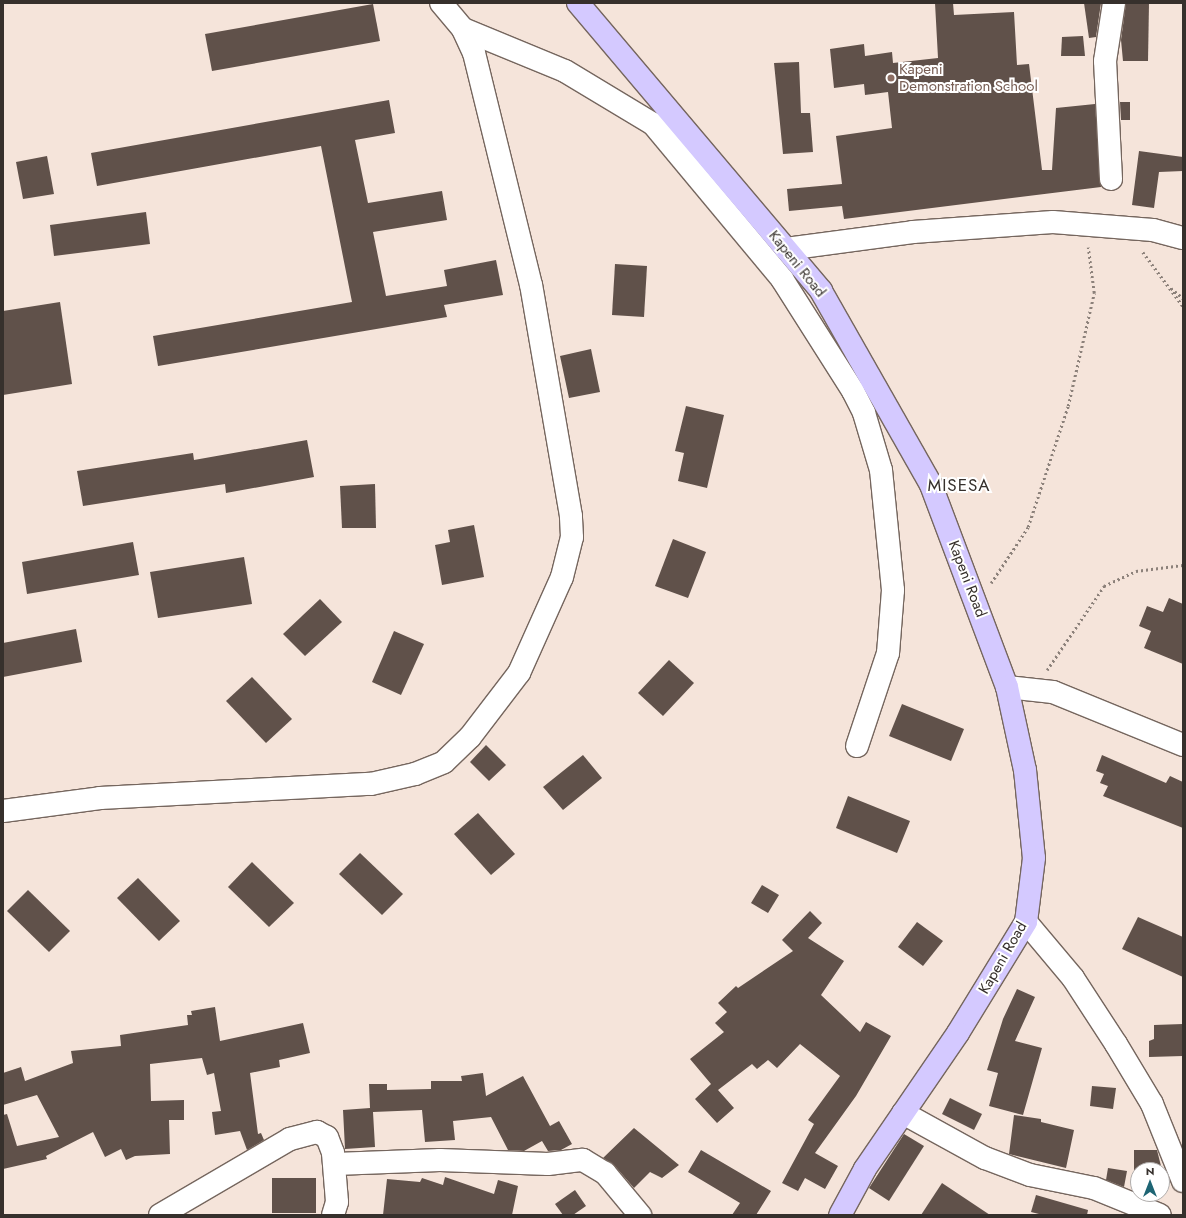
<!DOCTYPE html>
<html>
<head>
<meta charset="utf-8">
<style>
  body { margin:0 }
  #map { position:relative; width:1186px; height:1218px; overflow:hidden; background:#f5e4da; font-family:Jost,sans-serif }
  div>[style] { position:absolute }
  .building>* { inset:0; background:#60514a }
  .path>* { height:2.5px; margin-top:-1.25px; transform-origin:0; background:repeating-linear-gradient(90deg,#8c817a 0 2px,transparent 0 5px) }
  .roads { filter:drop-shadow(1px 0 #75665e) drop-shadow(-1px 0 #75665e) drop-shadow(0 1px #75665e) drop-shadow(0 -1px #75665e) }
  .minor>* { height:22px; margin:-11px; padding:0 11px; transform-origin:11px; border-radius:11px; background:#fff }
  .major>* { height:22px; margin:-11px; padding:0 11px; transform-origin:11px; border-radius:11px; background:#d4c9ff }
  .dots>* { width:11px; height:11px; translate:-50% -50%; box-sizing:border-box; border:2px solid #fff; border-radius:50% }
  span { translate:-50% -50%; white-space:nowrap; text-align:center; line-height:1.15; -webkit-text-stroke:4px #fff; paint-order:stroke }
  .education-label { font-size:15px; color:#785e54 }
  .left { translate:0 -50%; text-align:left }
  .street-label { font-size:15px; color:#36302c }
  .quarter-label { font-size:17px; color:#36302c; letter-spacing:1px }
  .frame { position:absolute; inset:0; border:4px solid #36302c; pointer-events:none }
  .north { position:absolute; left:1130px; top:1162px; width:40px; height:40px; box-sizing:border-box; background:#fff; border:1px solid #afacab; border-radius:50%; rotate:0deg; font-size:11px; font-weight:700; line-height:16px; text-align:center; color:#36302c }
  .north::after { content:''; display:block; margin:auto; width:14px; height:18px; background:#1e6574; clip-path:polygon(50% 0,100% 100%,50% 72%,0 100%) }
</style>
</head>
<body>
<div id="map">
  <div class="building">
    <div style="clip-path:polygon(935px 3px,953px 3px,954px 15px,1014px 12px,1017px 65px,1029px 64px,1042px 170px,1052px 170px,1056px 108px,1095px 104px,1101px 187px,844px 219px,842px 206px,789px 211px,787px 189px,842px 184px,836px 136px,892px 128px,888px 92px,865px 95px,864px 84px,834px 88px,830px 49px,864px 44px,865px 56px,892px 52px,893px 63px,938px 58px)"></div>
    <div style="clip-path:polygon(1084px 3px,1101px 3px,1096px 37px,1089px 38px)"></div>
    <div style="clip-path:polygon(1126px 3px,1149px 3px,1148px 61px,1123px 61px,1121px 40px)"></div>
    <div style="clip-path:polygon(373px 4px,380px 41px,212px 71px,205px 34px)"></div>
    <div style="clip-path:polygon(1083px 36px,1085px 56px,1061px 56px,1062px 37px)"></div>
    <div style="clip-path:polygon(799px 62px,801px 113px,810px 113px,813px 152px,783px 154px,774px 63px)"></div>
    <div style="clip-path:polygon(389px 100px,395px 133px,355px 140px,368px 203px,442px 191px,447px 220px,373px 232px,386px 296px,447px 286px,444px 270px,496px 260px,503px 295px,444px 305px,447px 317px,158px 366px,153px 336px,352px 302px,321px 146px,97px 186px,91px 153px)"></div>
    <div style="clip-path:polygon(1120px 102px,1130px 102px,1130px 120px,1121px 120px)"></div>
    <div style="clip-path:polygon(1139px 151px,1183px 157px,1183px 171px,1159px 172px,1154px 208px,1132px 205px)"></div>
    <div style="clip-path:polygon(47px 156px,54px 194px,23px 199px,16px 162px)"></div>
    <div style="clip-path:polygon(146px 212px,150px 244px,54px 256px,50px 225px)"></div>
    <div style="clip-path:polygon(615px 264px,647px 266px,644px 317px,612px 315px)"></div>
    <div style="clip-path:polygon(60px 302px,72px 384px,3px 395px,3px 311px)"></div>
    <div style="clip-path:polygon(591px 349px,600px 392px,569px 398px,560px 356px)"></div>
    <div style="clip-path:polygon(686px 406px,724px 415px,707px 488px,678px 481px,684px 453px,675px 451px)"></div>
    <div style="clip-path:polygon(307px 440px,314px 477px,226px 493px,225px 484px,83px 506px,77px 471px,193px 453px,194px 460px)"></div>
    <div style="clip-path:polygon(375px 484px,376px 528px,342px 528px,340px 486px)"></div>
    <div style="clip-path:polygon(474px 525px,484px 577px,442px 585px,435px 545px,450px 542px,448px 530px)"></div>
    <div style="clip-path:polygon(673px 539px,706px 552px,688px 598px,655px 586px)"></div>
    <div style="clip-path:polygon(133px 542px,139px 575px,27px 594px,22px 562px)"></div>
    <div style="clip-path:polygon(244px 557px,252px 604px,158px 618px,150px 572px)"></div>
    <div style="clip-path:polygon(1169px 598px,1183px 604px,1183px 664px,1144px 648px,1151px 631px,1139px 626px,1147px 606px,1163px 612px)"></div>
    <div style="clip-path:polygon(320px 599px,342px 622px,305px 656px,283px 634px)"></div>
    <div style="clip-path:polygon(76px 629px,82px 662px,3px 677px,3px 643px)"></div>
    <div style="clip-path:polygon(394px 631px,424px 644px,401px 695px,372px 682px)"></div>
    <div style="clip-path:polygon(669px 660px,694px 683px,663px 716px,638px 693px)"></div>
    <div style="clip-path:polygon(252px 677px,292px 719px,266px 743px,226px 701px)"></div>
    <div style="clip-path:polygon(902px 704px,964px 729px,951px 761px,889px 736px)"></div>
    <div style="clip-path:polygon(486px 745px,506px 765px,489px 781px,470px 762px)"></div>
    <div style="clip-path:polygon(583px 755px,602px 778px,563px 810px,543px 787px)"></div>
    <div style="clip-path:polygon(1102px 755px,1166px 783px,1170px 776px,1183px 782px,1183px 828px,1103px 796px,1108px 786px,1100px 783px,1104px 774px,1096px 771px)"></div>
    <div style="clip-path:polygon(848px 796px,910px 821px,897px 853px,836px 828px)"></div>
    <div style="clip-path:polygon(478px 813px,515px 854px,491px 875px,454px 834px)"></div>
    <div style="clip-path:polygon(360px 853px,403px 894px,382px 915px,339px 874px)"></div>
    <div style="clip-path:polygon(252px 862px,294px 903px,269px 927px,228px 887px)"></div>
    <div style="clip-path:polygon(138px 878px,180px 921px,159px 941px,117px 898px)"></div>
    <div style="clip-path:polygon(762px 885px,779px 895px,768px 913px,751px 903px)"></div>
    <div style="clip-path:polygon(28px 890px,70px 931px,49px 952px,7px 911px)"></div>
    <div style="clip-path:polygon(810px 911px,822px 923px,808px 938px,844px 961px,821px 995px,860px 1032px,866px 1022px,891px 1036px,856px 1096px,815px 1153px,838px 1166px,825px 1189px,805px 1178px,798px 1191px,782px 1183px,814px 1124px,808px 1120px,840px 1076px,800px 1044px,777px 1068px,768px 1060px,757px 1069px,752px 1064px,718px 1090px,734px 1108px,717px 1123px,695px 1099px,711px 1084px,690px 1059px,724px 1032px,715px 1023px,727px 1012px,718px 1003px,736px 986px,738px 988px,793px 951px,782px 940px)"></div>
    <div style="clip-path:polygon(1138px 917px,1183px 937px,1183px 977px,1122px 949px)"></div>
    <div style="clip-path:polygon(917px 922px,943px 941px,923px 966px,898px 947px)"></div>
    <div style="clip-path:polygon(1017px 989px,1035px 997px,1015px 1041px,1042px 1048px,1023px 1115px,989px 1106px,998px 1073px,987px 1070px,1003px 1019px)"></div>
    <div style="clip-path:polygon(215px 1007px,220px 1041px,303px 1023px,310px 1053px,279px 1060px,280px 1067px,250px 1073px,258px 1134px,261px 1133px,264px 1140px,247px 1150px,240px 1131px,215px 1135px,212px 1112px,221px 1111px,214px 1073px,207px 1075px,202px 1058px,150px 1064px,151px 1101px,184px 1100px,184px 1120px,169px 1120px,170px 1154px,135px 1156px,126px 1160px,121px 1149px,105px 1157px,93px 1132px,46px 1156px,47px 1159px,3px 1169px,3px 1115px,7px 1114px,17px 1146px,59px 1137px,37px 1095px,3px 1105px,3px 1073px,21px 1067px,25px 1081px,73px 1063px,71px 1051px,121px 1046px,120px 1035px,188px 1025px,187px 1015px,192px 1015px,191px 1011px)"></div>
    <div style="clip-path:polygon(1183px 1024px,1183px 1056px,1149px 1057px,1149px 1041px,1154px 1039px,1154px 1025px)"></div>
    <div style="clip-path:polygon(483px 1073px,486px 1096px,523px 1076px,550px 1126px,559px 1121px,572px 1144px,561px 1150px,548px 1151px,542px 1141px,524px 1151px,508px 1150px,491px 1117px,453px 1121px,455px 1140px,425px 1142px,422px 1110px,373px 1112px,375px 1147px,345px 1149px,343px 1110px,370px 1108px,369px 1084px,387px 1084px,387px 1090px,431px 1089px,431px 1081px,462px 1081px,461px 1076px)"></div>
    <div style="clip-path:polygon(1092px 1086px,1116px 1088px,1113px 1109px,1090px 1106px)"></div>
    <div style="clip-path:polygon(950px 1098px,982px 1114px,974px 1130px,942px 1114px)"></div>
    <div style="clip-path:polygon(1014px 1115px,1041px 1119px,1041px 1122px,1074px 1130px,1066px 1168px,1009px 1154px)"></div>
    <div style="clip-path:polygon(634px 1128px,679px 1165px,662px 1178px,650px 1172px,634px 1188px,614px 1165px,603px 1158px)"></div>
    <div style="clip-path:polygon(904px 1134px,924px 1146px,889px 1201px,869px 1188px)"></div>
    <div style="clip-path:polygon(701px 1150px,771px 1191px,756px 1215px,732px 1215px,740px 1203px,688px 1172px)"></div>
    <div style="clip-path:polygon(1134px 1150px,1157px 1150px,1162px 1170px,1134px 1170px)"></div>
    <div style="clip-path:polygon(1108px 1168px,1127px 1171px,1124px 1187px,1106px 1180px)"></div>
    <div style="clip-path:polygon(445px 1177px,494px 1194px,498px 1180px,518px 1186px,512px 1215px,383px 1215px,387px 1179px,420px 1182px,422px 1178px,443px 1185px)"></div>
    <div style="clip-path:polygon(272px 1178px,316px 1178px,316px 1213px,272px 1213px)"></div>
    <div style="clip-path:polygon(942px 1183px,990px 1215px,921px 1215px)"></div>
    <div style="clip-path:polygon(575px 1190px,586px 1206px,573px 1215px,563px 1215px,555px 1204px)"></div>
    <div style="clip-path:polygon(1036px 1195px,1088px 1210px,1087px 1215px,1043px 1215px,1031px 1212px)"></div>
  </div>
  <div class="path">
    <div style="left:1143px;top:252px;width:67px;rotate:53.5deg"></div>
    <div style="left:1171px;top:288px;width:16px;rotate:40deg"></div>
    <div style="left:991px;top:583px;width:67px;rotate:-56.5deg"></div>
    <div style="left:1028px;top:527px;width:127px;rotate:-71.7deg"></div>
    <div style="left:1068px;top:406px;width:116px;rotate:-77deg"></div>
    <div style="left:1094px;top:293px;width:46px;rotate:-97.4deg"></div>
    <div style="left:1047px;top:670px;width:102px;rotate:-55.8deg"></div>
    <div style="left:1104px;top:586px;width:35px;rotate:-25deg"></div>
    <div style="left:1136px;top:571px;width:47px;rotate:-7.3deg"></div>
  </div>
  <div class="roads">
    <div class="minor">
      <div style="left:463px;top:29px;width:110px;rotate:22.4deg"></div>
      <div style="left:565px;top:71px;width:103px;rotate:31.1deg"></div>
      <div style="left:653px;top:124px;width:202px;rotate:50.2deg"></div>
      <div style="left:782px;top:279px;width:133px;rotate:57.6deg"></div>
      <div style="left:853px;top:391px;width:25px;rotate:63deg"></div>
      <div style="left:864px;top:413px;width:59px;rotate:73.4deg"></div>
      <div style="left:881px;top:470px;width:121px;rotate:84.3deg"></div>
      <div style="left:893px;top:590px;width:63px;rotate:94.5deg"></div>
      <div style="left:888px;top:653px;width:98px;rotate:108.4deg"></div>
      <div style="left:1111px;top:179px;width:118px;rotate:-92.9deg"></div>
      <div style="left:1105px;top:61px;width:59px;rotate:-81.2deg"></div>
      <div style="left:786px;top:249px;width:128px;rotate:-7.6deg"></div>
      <div style="left:913px;top:232px;width:140px;rotate:-4.1deg"></div>
      <div style="left:1053px;top:222px;width:100px;rotate:4.6deg"></div>
      <div style="left:1153px;top:230px;width:31px;rotate:15deg"></div>
      <div style="left:1007px;top:687px;width:46px;rotate:6.2deg"></div>
      <div style="left:1053px;top:692px;width:140px;rotate:22.2deg"></div>
      <div style="left:3px;top:811px;width:98px;rotate:-7.6deg"></div>
      <div style="left:100px;top:798px;width:271px;rotate:-3deg"></div>
      <div style="left:371px;top:784px;width:45px;rotate:-12.8deg"></div>
      <div style="left:415px;top:774px;width:31px;rotate:-22deg"></div>
      <div style="left:444px;top:762px;width:36px;rotate:-44deg"></div>
      <div style="left:470px;top:737px;width:81px;rotate:-52.6deg"></div>
      <div style="left:519px;top:673px;width:105px;rotate:-65.9deg"></div>
      <div style="left:562px;top:577px;width:41px;rotate:-76deg"></div>
      <div style="left:572px;top:537px;width:21px;rotate:-93deg"></div>
      <div style="left:571px;top:516px;width:234px;rotate:-99.8deg"></div>
      <div style="left:531px;top:285px;width:239px;rotate:-103.8deg"></div>
      <div style="left:474px;top:53px;width:26px;rotate:-115deg"></div>
      <div style="left:463px;top:29px;width:34px;rotate:-130deg"></div>
      <div style="left:1026px;top:922px;width:73px;rotate:50deg"></div>
      <div style="left:1073px;top:978px;width:79px;rotate:56.9deg"></div>
      <div style="left:1116px;top:1044px;width:70px;rotate:59deg"></div>
      <div style="left:1152px;top:1104px;width:83px;rotate:68.1deg"></div>
      <div style="left:903px;top:1113px;width:94px;rotate:28.8deg"></div>
      <div style="left:985px;top:1158px;width:48px;rotate:20.7deg"></div>
      <div style="left:1030px;top:1175px;width:65px;rotate:11.5deg"></div>
      <div style="left:1094px;top:1188px;width:71px;rotate:22.2deg"></div>
      <div style="left:335px;top:1164px;width:105px;rotate:-2.2deg"></div>
      <div style="left:440px;top:1160px;width:108px;rotate:2.1deg"></div>
      <div style="left:548px;top:1164px;width:35px;rotate:-7deg"></div>
      <div style="left:583px;top:1160px;width:26px;rotate:31deg"></div>
      <div style="left:605px;top:1173px;width:55px;rotate:50.2deg"></div>
      <div style="left:160px;top:1215px;width:151px;rotate:-30.3deg"></div>
      <div style="left:290px;top:1139px;width:28px;rotate:-15deg"></div>
      <div style="left:317px;top:1132px;width:11px;rotate:27deg"></div>
      <div style="left:327px;top:1137px;width:17px;rotate:69deg"></div>
      <div style="left:333px;top:1153px;width:49px;rotate:85.3deg"></div>
      <div style="left:337px;top:1202px;width:14px;rotate:107deg"></div>
    </div>
    <div class="major">
      <div style="left:578px;top:3px;width:377px;rotate:49.8deg"></div>
      <div style="left:821px;top:291px;width:223px;rotate:60.4deg"></div>
      <div style="left:931px;top:485px;width:216px;rotate:69.4deg"></div>
      <div style="left:1007px;top:687px;width:85px;rotate:77.8deg"></div>
      <div style="left:1025px;top:770px;width:88px;rotate:84.2deg"></div>
      <div style="left:1034px;top:858px;width:64px;rotate:97.1deg"></div>
      <div style="left:1026px;top:922px;width:130px;rotate:121.5deg"></div>
      <div style="left:958px;top:1033px;width:165px;rotate:124.4deg"></div>
      <div style="left:865px;top:1169px;width:52px;rotate:118.5deg"></div>
    </div>
  </div>
  <div class="dots">
    <div style="left:891px;top:78px;background:#8d6e63"></div>
  </div>
  <div class="education-label">
    <span class="left" style="left:899px;top:78px">Kapeni<br>Demonstration School</span>
  </div>
  <div class="street-label">
    <span style="left:797px;top:264px;rotate:51deg">Kapeni Road</span>
    <span style="left:967px;top:579px;rotate:69deg">Kapeni Road</span>
    <span style="left:1003px;top:958px;rotate:-60deg">Kapeni Road</span>
  </div>
  <div class="quarter-label">
    <span style="left:959px;top:486px">MISESA</span>
  </div>
  <div class="frame"></div>
  <div class="north">N</div>
</div>
</body>
</html>
